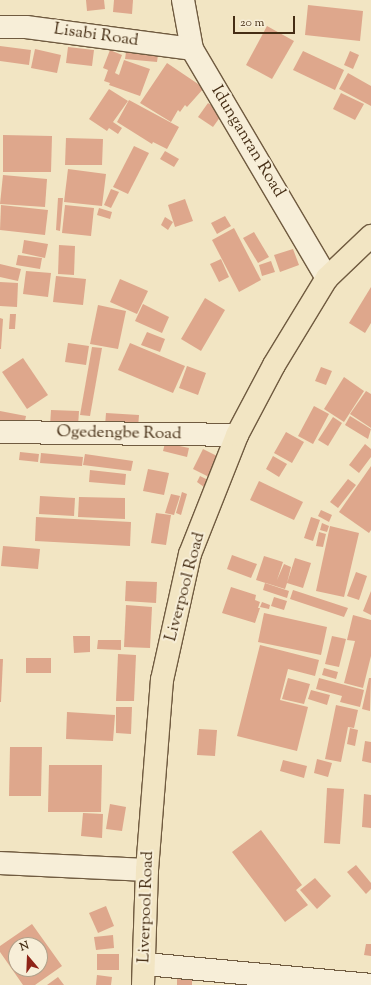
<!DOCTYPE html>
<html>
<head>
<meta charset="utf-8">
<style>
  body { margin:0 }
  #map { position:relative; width:371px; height:985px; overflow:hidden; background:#f2e5c3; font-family:"Sorts Mill Goudy",serif }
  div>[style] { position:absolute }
  .building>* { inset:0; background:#dea78c }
  .roads { filter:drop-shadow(1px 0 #705b40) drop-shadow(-1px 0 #705b40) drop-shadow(0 1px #705b40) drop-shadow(0 -1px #705b40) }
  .minor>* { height:22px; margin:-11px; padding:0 11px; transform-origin:11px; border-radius:11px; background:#f7eed8 }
  .major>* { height:22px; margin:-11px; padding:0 11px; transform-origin:11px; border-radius:11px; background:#f2e5c3 }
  span { translate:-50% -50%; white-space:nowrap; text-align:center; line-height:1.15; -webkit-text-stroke:4px #f7eed8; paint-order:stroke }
  .street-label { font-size:17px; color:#452d14 }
  .north { position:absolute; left:8px; top:937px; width:40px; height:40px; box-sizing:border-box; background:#f7eed8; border:1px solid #b0a18a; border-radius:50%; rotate:341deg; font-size:11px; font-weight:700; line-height:16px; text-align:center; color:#452d14 }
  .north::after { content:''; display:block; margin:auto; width:14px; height:18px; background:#8f2418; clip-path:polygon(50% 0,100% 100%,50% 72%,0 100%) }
  .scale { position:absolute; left:233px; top:16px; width:62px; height:18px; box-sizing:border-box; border:2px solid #452d14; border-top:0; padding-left:5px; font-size:12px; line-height:14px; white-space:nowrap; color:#452d14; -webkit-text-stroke:3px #f7eed8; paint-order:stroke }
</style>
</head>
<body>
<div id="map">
  <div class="building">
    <div style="clip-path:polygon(86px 0,104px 0,105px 9px,87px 11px)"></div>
    <div style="clip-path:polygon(114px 0,133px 0,132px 14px,113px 12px)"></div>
    <div style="clip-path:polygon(308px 5px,363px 11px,360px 41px,305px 35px)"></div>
    <div style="clip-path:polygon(267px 26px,294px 41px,272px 79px,246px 65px)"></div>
    <div style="clip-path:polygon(0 46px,31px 50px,29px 65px,0 61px)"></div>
    <div style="clip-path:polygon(68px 47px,94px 50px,92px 66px,66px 63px)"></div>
    <div style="clip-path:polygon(35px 49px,61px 55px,57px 73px,31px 68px)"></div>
    <div style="clip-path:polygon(110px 50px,122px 55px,115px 73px,119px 75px,124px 60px,150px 69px,140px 96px,109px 85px,110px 83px,104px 81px,108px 70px,103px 68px)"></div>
    <div style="clip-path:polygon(303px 51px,344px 70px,335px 90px,293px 70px)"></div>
    <div style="clip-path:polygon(350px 51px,359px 55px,353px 69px,344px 65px)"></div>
    <div style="clip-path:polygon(126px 52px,158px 55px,157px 62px,125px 59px)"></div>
    <div style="clip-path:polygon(167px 63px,204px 88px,187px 107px,185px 105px,180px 112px,178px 110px,171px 122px,140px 103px)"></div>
    <div style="clip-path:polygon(348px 73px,371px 86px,371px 106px,339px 89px)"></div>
    <div style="clip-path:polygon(109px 89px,128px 101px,113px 122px,122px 128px,118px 134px,109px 128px,107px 131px,89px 119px)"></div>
    <div style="clip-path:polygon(341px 93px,364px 104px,355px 120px,333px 109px)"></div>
    <div style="clip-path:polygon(129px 100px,179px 127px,167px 149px,153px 142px,152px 144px,117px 122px)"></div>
    <div style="clip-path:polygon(208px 103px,223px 113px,213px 127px,198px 117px)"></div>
    <div style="clip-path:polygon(3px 135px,52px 136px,51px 172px,3px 172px)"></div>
    <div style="clip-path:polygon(66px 138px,103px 139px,102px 165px,65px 165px)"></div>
    <div style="clip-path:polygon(134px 146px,149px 153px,128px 194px,113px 187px)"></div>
    <div style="clip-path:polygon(165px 151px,179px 159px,174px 167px,160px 159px)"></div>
    <div style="clip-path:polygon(68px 169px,106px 174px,102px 206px,64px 202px)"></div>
    <div style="clip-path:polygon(3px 175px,47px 179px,45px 207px,0 204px)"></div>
    <div style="clip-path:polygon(111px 189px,119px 192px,111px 208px,104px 205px)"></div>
    <div style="clip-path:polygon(58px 198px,63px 198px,60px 231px,56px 230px)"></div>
    <div style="clip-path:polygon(185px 199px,193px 221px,175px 227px,168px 205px)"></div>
    <div style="clip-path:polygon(1px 205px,48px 210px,45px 235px,0 230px)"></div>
    <div style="clip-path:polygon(65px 205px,94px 208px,91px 236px,62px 233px)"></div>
    <div style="clip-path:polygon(99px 208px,112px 212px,110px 219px,97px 215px)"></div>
    <div style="clip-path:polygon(225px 216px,231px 226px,217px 234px,211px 223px)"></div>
    <div style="clip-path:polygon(165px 217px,173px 222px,168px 230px,161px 225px)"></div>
    <div style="clip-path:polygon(234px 228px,261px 280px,239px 292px,212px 240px)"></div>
    <div style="clip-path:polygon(254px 232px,269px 257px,258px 263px,243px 238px)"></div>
    <div style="clip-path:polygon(24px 240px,48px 244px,45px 258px,22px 253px)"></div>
    <div style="clip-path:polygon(59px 245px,75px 246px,74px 275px,58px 274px)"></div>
    <div style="clip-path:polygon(293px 249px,299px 265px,280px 272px,274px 255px)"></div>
    <div style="clip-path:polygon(18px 255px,42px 258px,40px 269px,16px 265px)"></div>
    <div style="clip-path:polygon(221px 259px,229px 277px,219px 282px,210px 264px)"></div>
    <div style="clip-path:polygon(271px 261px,275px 272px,262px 276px,259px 265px)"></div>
    <div style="clip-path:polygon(0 264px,21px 269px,18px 281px,0 277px)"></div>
    <div style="clip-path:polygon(26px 271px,51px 273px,48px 297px,23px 294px)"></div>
    <div style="clip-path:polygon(56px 276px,86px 279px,83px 305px,53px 302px)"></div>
    <div style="clip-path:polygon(120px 279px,148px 291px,137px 314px,110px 302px)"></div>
    <div style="clip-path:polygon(0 282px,18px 283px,17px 307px,0 306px)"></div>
    <div style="clip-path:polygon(371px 287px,371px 323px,365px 333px,349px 323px)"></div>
    <div style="clip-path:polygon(205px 298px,225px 310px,201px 351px,181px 339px)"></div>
    <div style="clip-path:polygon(143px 304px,169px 317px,162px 333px,135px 321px)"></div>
    <div style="clip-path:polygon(98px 305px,126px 311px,118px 349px,90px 344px)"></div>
    <div style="clip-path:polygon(10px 314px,16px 314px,15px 329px,9px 329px)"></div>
    <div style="clip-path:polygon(0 318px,3px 319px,1px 349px,0 349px)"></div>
    <div style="clip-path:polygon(147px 332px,165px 339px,160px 352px,141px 345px)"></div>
    <div style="clip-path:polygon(68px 343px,89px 346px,86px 365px,65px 362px)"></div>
    <div style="clip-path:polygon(130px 343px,185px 366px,173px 393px,118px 370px)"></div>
    <div style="clip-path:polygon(92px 347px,102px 348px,90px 416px,80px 415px)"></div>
    <div style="clip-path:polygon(23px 358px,48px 395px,27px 409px,2px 372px)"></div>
    <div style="clip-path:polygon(187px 366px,206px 373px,198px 395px,179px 388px)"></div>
    <div style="clip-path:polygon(321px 367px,332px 371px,326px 385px,315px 381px)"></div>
    <div style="clip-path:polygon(344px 377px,364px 391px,344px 422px,324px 409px)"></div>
    <div style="clip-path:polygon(366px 391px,371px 394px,371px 428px,350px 414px)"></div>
    <div style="clip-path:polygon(314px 406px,329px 414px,313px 444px,298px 436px)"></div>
    <div style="clip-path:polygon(51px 410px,79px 411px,78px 426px,50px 426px)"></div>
    <div style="clip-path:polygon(0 411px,26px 416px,23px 430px,0 426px)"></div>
    <div style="clip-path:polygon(106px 413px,139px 415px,138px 428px,105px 426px)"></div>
    <div style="clip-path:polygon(350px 416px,371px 429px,368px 439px,345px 425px)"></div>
    <div style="clip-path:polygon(333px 417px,342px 423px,328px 446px,318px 440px)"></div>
    <div style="clip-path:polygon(286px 432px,304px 442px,292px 463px,274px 453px)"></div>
    <div style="clip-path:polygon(165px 443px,189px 448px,187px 457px,163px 451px)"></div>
    <div style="clip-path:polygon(365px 444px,371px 449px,371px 457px,359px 473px,349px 465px)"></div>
    <div style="clip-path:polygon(203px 449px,219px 457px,209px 477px,193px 469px)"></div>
    <div style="clip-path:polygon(20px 452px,39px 454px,38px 462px,19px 460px)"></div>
    <div style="clip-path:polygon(41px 453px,83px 457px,82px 466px,40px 463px)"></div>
    <div style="clip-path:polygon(85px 454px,133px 461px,131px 471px,83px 465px)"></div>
    <div style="clip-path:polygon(273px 456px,287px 464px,279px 477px,266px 469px)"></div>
    <div style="clip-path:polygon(371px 466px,371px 530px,369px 533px,339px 512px)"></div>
    <div style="clip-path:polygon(148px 469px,169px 473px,164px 495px,143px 491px)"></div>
    <div style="clip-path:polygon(90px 470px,126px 474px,125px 485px,89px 482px)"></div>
    <div style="clip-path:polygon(200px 476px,208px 480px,204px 487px,197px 482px)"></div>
    <div style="clip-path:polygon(348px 479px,356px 485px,338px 508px,330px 502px)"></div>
    <div style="clip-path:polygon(259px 481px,303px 502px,294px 520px,250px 500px)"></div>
    <div style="clip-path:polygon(182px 492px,187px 494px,181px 515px,176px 513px)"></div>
    <div style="clip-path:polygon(171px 494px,180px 496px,174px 515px,165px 513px)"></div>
    <div style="clip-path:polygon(40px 496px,75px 498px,74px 516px,39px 514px)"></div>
    <div style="clip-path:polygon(79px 497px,125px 498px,125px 519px,78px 517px)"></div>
    <div style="clip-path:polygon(321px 510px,332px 515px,329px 522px,318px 516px)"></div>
    <div style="clip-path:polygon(156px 513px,171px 515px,166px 545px,151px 543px)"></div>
    <div style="clip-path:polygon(36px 517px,131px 522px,130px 546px,35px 541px)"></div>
    <div style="clip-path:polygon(311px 517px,320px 520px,313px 541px,304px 538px)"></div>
    <div style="clip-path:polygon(322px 523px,329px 526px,327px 532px,320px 530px)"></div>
    <div style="clip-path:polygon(330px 526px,359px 533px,344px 597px,316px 591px)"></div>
    <div style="clip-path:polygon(319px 532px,326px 534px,323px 547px,316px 546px)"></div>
    <div style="clip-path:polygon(3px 546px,40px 549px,38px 569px,1px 566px)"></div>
    <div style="clip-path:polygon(232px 555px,257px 564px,251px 578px,227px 569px)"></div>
    <div style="clip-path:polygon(264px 556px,283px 562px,277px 580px,284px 564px,291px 567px,287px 583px,295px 558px,311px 563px,303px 588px,287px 583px,285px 589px,256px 580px)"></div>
    <div style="clip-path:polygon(356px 572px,367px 576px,359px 600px,347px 596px)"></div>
    <div style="clip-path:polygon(126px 581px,157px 582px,156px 603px,125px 601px)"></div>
    <div style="clip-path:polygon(265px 583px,289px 591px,287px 598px,263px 590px)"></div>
    <div style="clip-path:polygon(231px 587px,256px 595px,255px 600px,260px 602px,258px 608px,260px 608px,255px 623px,222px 613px)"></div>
    <div style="clip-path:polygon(293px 590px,348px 608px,344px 617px,290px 599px)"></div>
    <div style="clip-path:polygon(371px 591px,371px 615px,363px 611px)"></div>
    <div style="clip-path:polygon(274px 597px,287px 601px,284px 610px,271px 606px)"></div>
    <div style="clip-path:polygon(262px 602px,270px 605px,269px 609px,260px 607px)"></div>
    <div style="clip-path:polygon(126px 605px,152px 607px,150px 648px,124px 647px)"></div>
    <div style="clip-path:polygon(264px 613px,327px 627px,321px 655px,258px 642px)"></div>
    <div style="clip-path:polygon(353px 615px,371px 620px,371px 656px,363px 688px,344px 683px,355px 641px,347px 640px)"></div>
    <div style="clip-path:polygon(73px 636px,90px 636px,90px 652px,74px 653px)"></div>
    <div style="clip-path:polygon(332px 636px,346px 639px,339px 667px,325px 664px)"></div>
    <div style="clip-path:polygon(98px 640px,121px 640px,121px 650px,97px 649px)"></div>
    <div style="clip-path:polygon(260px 645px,319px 660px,315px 676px,288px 669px,280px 700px,308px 707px,297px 751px,237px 736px)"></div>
    <div style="clip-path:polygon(118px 654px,136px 655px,134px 701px,116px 701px)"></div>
    <div style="clip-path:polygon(26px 658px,51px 658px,51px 673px,26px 673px)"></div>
    <div style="clip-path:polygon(0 659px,3px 659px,1px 702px,0 702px)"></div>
    <div style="clip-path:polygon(324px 668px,338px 672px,336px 679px,322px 675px)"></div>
    <div style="clip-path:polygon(288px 678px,310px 684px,304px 704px,282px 699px)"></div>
    <div style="clip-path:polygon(319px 678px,364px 690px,360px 707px,340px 702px,342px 696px,316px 689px)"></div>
    <div style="clip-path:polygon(369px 678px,371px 678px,370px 711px,362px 709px)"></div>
    <div style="clip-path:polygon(311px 690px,330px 695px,327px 705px,308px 699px)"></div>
    <div style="clip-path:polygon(336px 705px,358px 710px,354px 728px,348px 727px,341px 762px,325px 759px)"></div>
    <div style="clip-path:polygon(116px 707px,132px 707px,131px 734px,116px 733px)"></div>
    <div style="clip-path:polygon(67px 712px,115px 715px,113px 741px,66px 739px)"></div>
    <div style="clip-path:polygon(350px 728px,358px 730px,355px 746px,347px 744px)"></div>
    <div style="clip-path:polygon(199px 729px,217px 730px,215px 756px,197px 755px)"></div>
    <div style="clip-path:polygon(365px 741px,371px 742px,371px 763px,362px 761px)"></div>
    <div style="clip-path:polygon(10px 747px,42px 747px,41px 796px,9px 796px)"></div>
    <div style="clip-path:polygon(317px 759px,332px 763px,328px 777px,314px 773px)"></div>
    <div style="clip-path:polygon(283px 760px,307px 766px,304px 778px,280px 771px)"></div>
    <div style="clip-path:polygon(49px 765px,102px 765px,101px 812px,48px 812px)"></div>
    <div style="clip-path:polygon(327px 788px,344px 789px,340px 844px,324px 843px)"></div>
    <div style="clip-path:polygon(364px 794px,371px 795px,371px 828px,362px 827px)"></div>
    <div style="clip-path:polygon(110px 804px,126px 807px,122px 831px,106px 829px)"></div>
    <div style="clip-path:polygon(83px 813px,103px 814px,102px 838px,81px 836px)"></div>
    <div style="clip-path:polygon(261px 830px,302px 885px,296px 890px,308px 905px,285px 922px,232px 852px)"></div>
    <div style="clip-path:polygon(356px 865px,371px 883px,371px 889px,366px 894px,347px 872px)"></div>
    <div style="clip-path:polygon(315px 878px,331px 896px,317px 909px,300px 890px)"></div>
    <div style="clip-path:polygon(106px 906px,114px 926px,98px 933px,89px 913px)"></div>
    <div style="clip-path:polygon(evenodd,32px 924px,62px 966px,35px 985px,23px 985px,0 952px,0 946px,32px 924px,16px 945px,40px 945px,40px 969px,16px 969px,16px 945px)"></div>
    <div style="clip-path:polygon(113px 935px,114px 948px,96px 950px,94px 937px)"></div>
    <div style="clip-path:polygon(366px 944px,371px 944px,371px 956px,364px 955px)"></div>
    <div style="clip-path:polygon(97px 954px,119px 954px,119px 970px,97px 970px)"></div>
    <div style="clip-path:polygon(97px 975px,112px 977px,111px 985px,96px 985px)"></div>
    <div style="clip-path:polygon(58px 977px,64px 985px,47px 985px)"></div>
    <div style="clip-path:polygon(177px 979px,192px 979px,192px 985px,177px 985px)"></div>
  </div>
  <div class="roads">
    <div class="minor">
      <div style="left:183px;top:0;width:50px;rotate:79.6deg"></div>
      <div style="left:192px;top:49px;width:266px;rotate:59.5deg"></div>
      <div style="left:0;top:27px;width:26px"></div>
      <div style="left:26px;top:27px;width:167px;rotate:7.5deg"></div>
      <div style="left:0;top:432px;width:237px;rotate:0.7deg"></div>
      <div style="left:0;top:863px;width:147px;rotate:2.7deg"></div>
      <div style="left:145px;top:964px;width:227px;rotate:5.3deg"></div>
    </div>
    <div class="major">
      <div style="left:143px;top:985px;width:115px;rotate:-88deg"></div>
      <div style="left:147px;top:870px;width:191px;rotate:-85.5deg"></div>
      <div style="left:162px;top:680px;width:129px;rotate:-77.5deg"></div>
      <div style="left:190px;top:554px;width:128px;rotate:-68.4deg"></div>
      <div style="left:237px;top:435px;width:79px;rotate:-62.1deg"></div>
      <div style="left:274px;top:365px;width:102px;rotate:-58.7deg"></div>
      <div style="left:327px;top:278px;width:61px;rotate:-43.7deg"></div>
    </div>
  </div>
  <div class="street-label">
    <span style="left:96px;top:36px;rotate:8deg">Lisabi Road</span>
    <span style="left:247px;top:142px;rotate:59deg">Idunganran Road</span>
    <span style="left:119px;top:434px;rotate:1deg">Ogedengbe Road</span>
    <span style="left:186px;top:587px;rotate:-75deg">Liverpool Road</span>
    <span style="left:147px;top:907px;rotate:-88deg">Liverpool Road</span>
  </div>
  <div class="north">N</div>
  <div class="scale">20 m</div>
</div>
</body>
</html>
